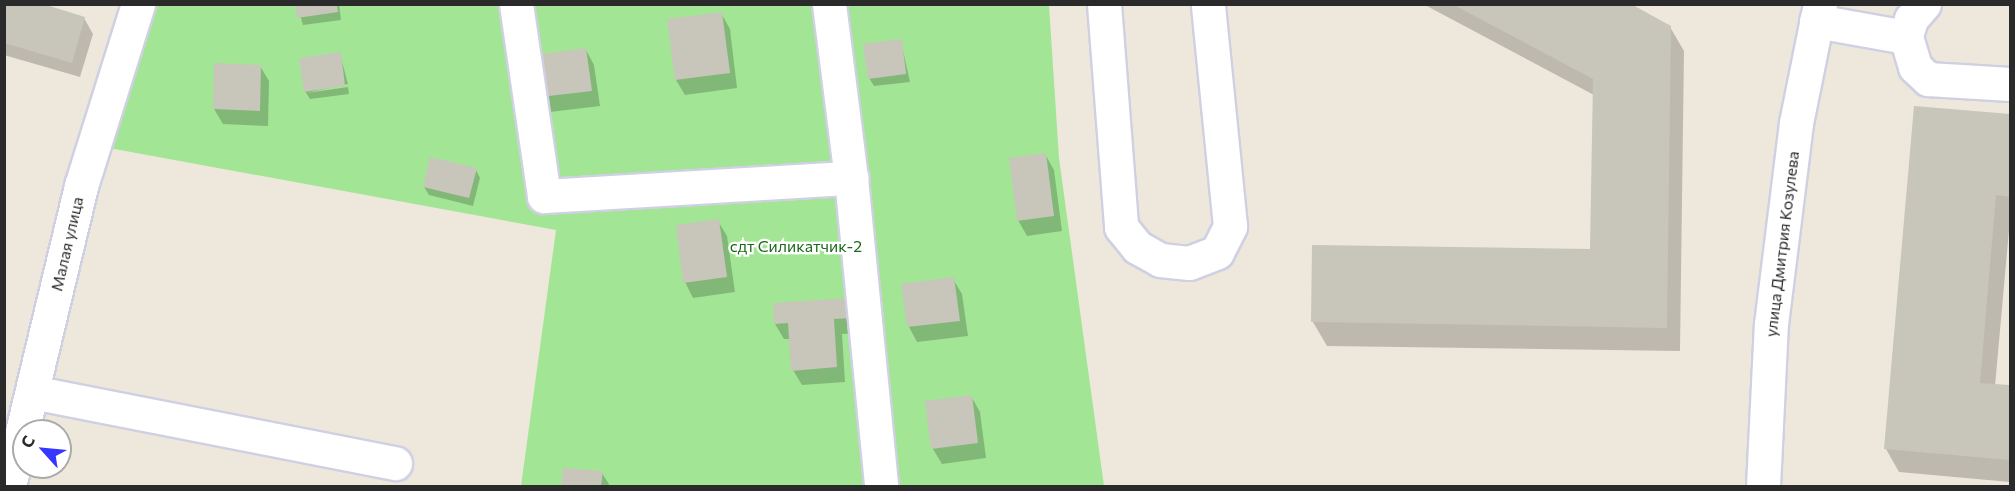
<!DOCTYPE html>
<html>
<head>
<meta charset="utf-8">
<style>
  body { margin:0 }
  #map { position:relative; width:2015px; height:491px; overflow:hidden; background:#ede8db; font-family:Commissioner,sans-serif }
  div>[style] { position:absolute }
  .green>* { inset:0; background:#a2e695 }
  .shadow>* { inset:0; background:#0003 }
  .building>* { inset:0; background:#c8c5bb }
  .roads { filter:drop-shadow(2px 0 #d0d0e3) drop-shadow(-2px 0 #d0d0e3) drop-shadow(0 2px #d0d0e3) drop-shadow(0 -2px #d0d0e3) }
  .minor>* { height:33px; margin:-16.5px; padding:0 16.5px; transform-origin:16.5px; border-radius:16.5px; background:#fff }
  span { translate:-50% -50%; white-space:nowrap; text-align:center; line-height:1.15; -webkit-text-stroke:4.5px #fff; paint-order:stroke }
  .street-label { font-size:16px; color:#2a2a2a }
  .park-label { font-size:16px; color:#196a17 }
  .frame { position:absolute; inset:0; border:6px solid #2a2a2a; pointer-events:none }
  .north { position:absolute; left:12px; top:419px; width:60px; height:60px; box-sizing:border-box; background:#fff; border:2px solid #aaa; border-radius:50%; rotate:297deg; font-size:16px; font-weight:700; line-height:24px; text-align:center; color:#2a2a2a }
  .north::after { content:''; display:block; margin:auto; width:21px; height:27px; background:#3537ff; clip-path:polygon(50% 0,100% 100%,50% 72%,0 100%) }
</style>
</head>
<body>
<div id="map">
  <div class="green">
    <div style="clip-path:polygon(156px 5px,1049px 5px,1059px 158px,1104px 486px,521px 486px,556px 230px,109px 148px)"></div>
  </div>
  <div class="shadow">
    <div style="clip-path:polygon(4px 4px,84px 18px,93px 34px,80px 77px,4px 55px)"></div>
    <div style="clip-path:polygon(297px 4px,339px 4px,341px 20px,303px 25px)"></div>
    <div style="clip-path:polygon(1423px 4px,1627px 4px,1670px 27px,1684px 51px,1680px 351px,1327px 346px,1313px 322px,1314px 247px,1592px 251px,1594px 95px)"></div>
    <div style="clip-path:polygon(721px 13px,730px 29px,737px 88px,685px 95px,676px 80px)"></div>
    <div style="clip-path:polygon(901px 41px,910px 82px,874px 86px,869px 78px)"></div>
    <div style="clip-path:polygon(586px 50px,594px 65px,600px 106px,550px 112px,542px 97px)"></div>
    <div style="clip-path:polygon(340px 54px,348px 84px,306px 93px,348px 87px,349px 94px,310px 99px,305px 91px,301px 60px)"></div>
    <div style="clip-path:polygon(260px 66px,269px 81px,268px 126px,223px 124px,214px 109px)"></div>
    <div style="clip-path:polygon(1916px 108px,2010px 116px,2010px 219px,1995px 386px,2010px 387px,2010px 482px,1899px 472px,1886px 449px)"></div>
    <div style="clip-path:polygon(1045px 154px,1054px 170px,1062px 231px,1027px 236px,1018px 220px)"></div>
    <div style="clip-path:polygon(476px 170px,480px 178px,473px 206px,429px 195px,424px 187px)"></div>
    <div style="clip-path:polygon(718px 221px,727px 236px,735px 292px,693px 298px,685px 282px)"></div>
    <div style="clip-path:polygon(953px 279px,962px 294px,968px 336px,917px 342px,909px 327px,903px 285px)"></div>
    <div style="clip-path:polygon(848px 299px,858px 333px,842px 334px,845px 382px,802px 385px,793px 370px,791px 339px,784px 339px,775px 324px)"></div>
    <div style="clip-path:polygon(971px 396px,980px 412px,986px 458px,942px 464px,933px 449px,927px 402px)"></div>
    <div style="clip-path:polygon(564px 470px,602px 473px,610px 486px,563px 486px)"></div>
  </div>
  <div class="building">
    <div style="clip-path:polygon(4px 4px,43px 4px,85px 17px,72px 63px,4px 43px)"></div>
    <div style="clip-path:polygon(295px 4px,337px 4px,338px 12px,297px 18px)"></div>
    <div style="clip-path:polygon(1452px 4px,1631px 4px,1671px 26px,1667px 328px,1311px 322px,1312px 245px,1590px 249px,1593px 79px)"></div>
    <div style="clip-path:polygon(722px 12px,730px 73px,675px 80px,667px 19px)"></div>
    <div style="clip-path:polygon(902px 39px,906px 74px,868px 79px,863px 44px)"></div>
    <div style="clip-path:polygon(586px 48px,592px 91px,540px 97px,535px 55px)"></div>
    <div style="clip-path:polygon(341px 52px,345px 86px,304px 92px,299px 58px)"></div>
    <div style="clip-path:polygon(214px 63px,261px 65px,260px 111px,213px 109px)"></div>
    <div style="clip-path:polygon(1914px 106px,2010px 114px,2010px 197px,1996px 195px,1980px 383px,2010px 385px,2010px 460px,1884px 449px)"></div>
    <div style="clip-path:polygon(1046px 153px,1054px 216px,1017px 221px,1009px 158px)"></div>
    <div style="clip-path:polygon(430px 157px,477px 168px,469px 198px,423px 187px)"></div>
    <div style="clip-path:polygon(719px 219px,727px 277px,683px 283px,676px 225px)"></div>
    <div style="clip-path:polygon(954px 277px,960px 321px,907px 327px,901px 284px)"></div>
    <div style="clip-path:polygon(849px 298px,851px 318px,834px 319px,837px 367px,791px 371px,788px 323px,774px 324px,773px 303px)"></div>
    <div style="clip-path:polygon(972px 395px,978px 443px,931px 449px,925px 401px)"></div>
    <div style="clip-path:polygon(563px 468px,603px 471px,601px 486px,561px 486px)"></div>
  </div>
  <div class="roads">
    <div class="minor">
      <div style="left:516px;top:4px;width:194px;rotate:81.7deg"></div>
      <div style="left:544px;top:196px;width:308px;rotate:-3.4deg"></div>
      <div style="left:829px;top:4px;width:175px;rotate:82.8deg"></div>
      <div style="left:851px;top:178px;width:309px;rotate:84.4deg"></div>
      <div style="left:1104px;top:4px;width:224px;rotate:85.6deg"></div>
      <div style="left:1121px;top:227px;width:26px;rotate:51deg"></div>
      <div style="left:1137px;top:247px;width:26px;rotate:29deg"></div>
      <div style="left:1160px;top:260px;width:29px;rotate:6deg"></div>
      <div style="left:1189px;top:263px;width:30px;rotate:-21deg"></div>
      <div style="left:1217px;top:252px;width:29px;rotate:-63deg"></div>
      <div style="left:1230px;top:226px;width:223px;rotate:-95.7deg"></div>
      <div style="left:1924px;top:4px;width:20px;rotate:131deg"></div>
      <div style="left:1911px;top:19px;width:19px;rotate:106deg"></div>
      <div style="left:1906px;top:37px;width:31px;rotate:73deg"></div>
      <div style="left:1915px;top:67px;width:18px;rotate:43deg"></div>
      <div style="left:1928px;top:79px;width:82px;rotate:3.5deg"></div>
      <div style="left:1816px;top:21px;width:91px;rotate:10.1deg"></div>
      <div style="left:32px;top:392px;width:370px;rotate:11.1deg"></div>
      <div style="left:9px;top:486px;width:309px;rotate:-76.5deg"></div>
      <div style="left:81px;top:186px;width:191px;rotate:-72.6deg"></div>
      <div style="left:1763px;top:486px;width:162px;rotate:-87.2deg"></div>
      <div style="left:1771px;top:324px;width:203px;rotate:-82.9deg"></div>
      <div style="left:1796px;top:123px;width:121px;rotate:-78.6deg"></div>
    </div>
  </div>
  <div class="street-label">
    <span style="left:67px;top:244px;rotate:-77deg">Малая улица</span>
    <span style="left:1782px;top:244px;rotate:-83deg">улица Дмитрия Козулева</span>
  </div>
  <div class="park-label">
    <span style="left:796px;top:246px">сдт Силикатчик-2</span>
  </div>
  <div class="frame"></div>
  <div class="north">С</div>
</div>
</body>
</html>
